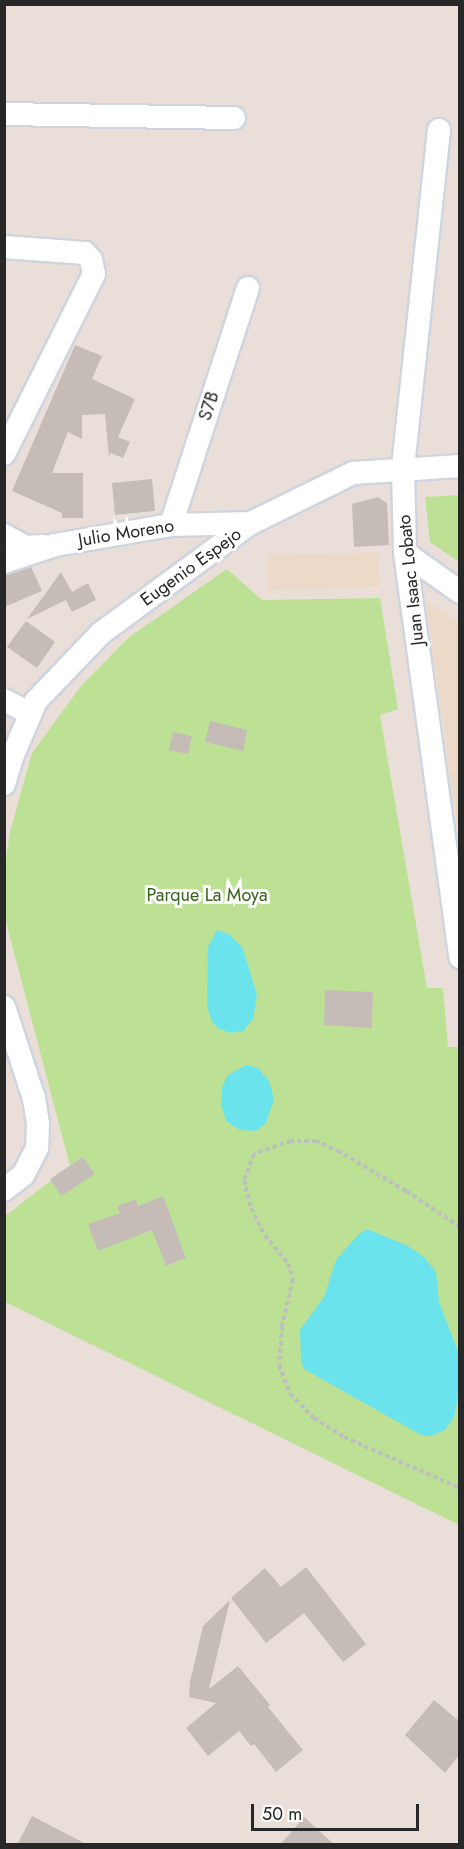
<!DOCTYPE html>
<html>
<head>
<meta charset="utf-8">
<style>
  body { margin:0 }
  #map { position:relative; width:464px; height:1849px; overflow:hidden; background:#eadfd8; font-family:Jost,sans-serif }
  div>[style] { position:absolute }
  .education>* { inset:0; background:#ecd9c7 }
  .green>* { inset:0; background:#bde194 }
  .water>* { inset:0; background:#6ae3ec }
  .building>* { inset:0; background:#c5bcb8 }
  .path>* { height:4px; margin-top:-2px; transform-origin:0; background:repeating-linear-gradient(90deg,#bebebe 0 4.5px,transparent 0 7.5px) }
  .roads { filter:drop-shadow(2px 0 #ced5e0) drop-shadow(-2px 0 #ced5e0) drop-shadow(0 2px #ced5e0) drop-shadow(0 -2px #ced5e0) }
  .street>* { height:22px; margin:-11px; padding:0 11px; transform-origin:11px; border-radius:11px; background:#fff }
  span { translate:-50% -50%; white-space:nowrap; text-align:center; line-height:1.15; -webkit-text-stroke:6px #fff; paint-order:stroke }
  .street-label { font-size:18px; color:#272727 }
  .park-label { font-size:18px; color:#366219 }
  .frame { position:absolute; inset:0; border:6px solid #272727; pointer-events:none }
  .scale { position:absolute; left:251px; top:1804px; width:168px; height:27px; box-sizing:border-box; border:3px solid #272727; border-top:0; padding-left:8px; font-size:18px; line-height:21px; white-space:nowrap; color:#272727; -webkit-text-stroke:4px #fff; paint-order:stroke }
</style>
</head>
<body>
<div id="map">
  <div class="education">
    <div style="clip-path:polygon(378px 552px,379px 587px,269px 590px,268px 555px)"></div>
    <div style="clip-path:polygon(426px 601px,459px 622px,459px 837px)"></div>
  </div>
  <div class="green">
    <div style="clip-path:polygon(459px 495px,460px 495px,459px 562px,430px 542px,425px 497px)"></div>
    <div style="clip-path:polygon(227px 569px,262px 600px,380px 598px,398px 709px,380px 715px,427px 988px,443px 988px,448px 1047px,459px 1047px,459px 1525px,5px 1302px,5px 1216px,70px 1166px,5px 918px,4px 871px,10px 832px,32px 753px,81px 686px,128px 638px)"></div>
  </div>
  <div class="water">
    <div style="clip-path:polygon(217px 930px,229px 934px,243px 949px,257px 995px,253px 1019px,243px 1031px,232px 1033px,219px 1029px,212px 1022px,207px 1006px,208px 947px)"></div>
    <div style="clip-path:polygon(246px 1065px,258px 1068px,269px 1081px,274px 1099px,266px 1123px,256px 1131px,240px 1130px,226px 1121px,221px 1105px,222px 1087px,228px 1075px)"></div>
    <div style="clip-path:polygon(367px 1229px,408px 1246px,424px 1257px,436px 1272px,439px 1302px,459px 1354px,460px 1387px,454px 1417px,445px 1430px,431px 1436px,421px 1435px,304px 1369px,301px 1361px,300px 1330px,324px 1297px,336px 1260px,357px 1236px)"></div>
  </div>
  <div class="building">
    <div style="clip-path:polygon(75px 345px,102px 356px,92px 379px,135px 399px,118px 437px,130px 442px,123px 458px,111px 453px,109px 457px,105px 414px,82px 415px,82px 439px,68px 432px,52px 473px,83px 473px,83px 518px,62px 518px,62px 513px,12px 491px)"></div>
    <div style="clip-path:polygon(152px 479px,155px 511px,115px 515px,112px 483px)"></div>
    <div style="clip-path:polygon(378px 497px,387px 503px,389px 545px,354px 547px,352px 504px)"></div>
    <div style="clip-path:polygon(31px 567px,42px 591px,4px 607px,4px 575px)"></div>
    <div style="clip-path:polygon(61px 572px,72px 592px,88px 583px,96px 600px,72px 612px,66px 600px,27px 619px)"></div>
    <div style="clip-path:polygon(26px 621px,55px 642px,37px 668px,7px 647px)"></div>
    <div style="clip-path:polygon(210px 721px,247px 730px,243px 751px,205px 742px)"></div>
    <div style="clip-path:polygon(173px 732px,192px 736px,188px 754px,169px 750px)"></div>
    <div style="clip-path:polygon(325px 990px,373px 992px,372px 1028px,324px 1025px)"></div>
    <div style="clip-path:polygon(83px 1157px,95px 1174px,61px 1196px,50px 1179px)"></div>
    <div style="clip-path:polygon(163px 1196px,186px 1258px,166px 1266px,152px 1230px,98px 1251px,88px 1224px,120px 1213px,117px 1206px,136px 1199px,138px 1206px)"></div>
    <div style="clip-path:polygon(306px 1567px,366px 1644px,343px 1662px,304px 1613px,266px 1643px,231px 1598px,265px 1568px,281px 1587px)"></div>
    <div style="clip-path:polygon(230px 1600px,209px 1689px,238px 1666px,270px 1705px,268px 1707px,303px 1750px,276px 1772px,254px 1744px,251px 1746px,239px 1731px,208px 1756px,186px 1728px,216px 1703px,189px 1697px,190px 1682px,203px 1626px)"></div>
    <div style="clip-path:polygon(434px 1700px,459px 1721px,459px 1755px,445px 1773px,405px 1735px)"></div>
    <div style="clip-path:polygon(32px 1816px,88px 1845px,17px 1845px)"></div>
    <div style="clip-path:polygon(304px 1817px,335px 1845px,280px 1845px)"></div>
  </div>
  <div class="path">
    <div style="left:460px;top:1227px;width:65px;rotate:-146.3deg"></div>
    <div style="left:406px;top:1191px;width:77px;rotate:-149.4deg"></div>
    <div style="left:340px;top:1152px;width:26px;rotate:-155deg"></div>
    <div style="left:316px;top:1141px;width:25px;rotate:180deg"></div>
    <div style="left:291px;top:1141px;width:39px;rotate:161deg"></div>
    <div style="left:254px;top:1154px;width:28px;rotate:111deg"></div>
    <div style="left:244px;top:1180px;width:29px;rotate:76deg"></div>
    <div style="left:251px;top:1208px;width:30px;rotate:63deg"></div>
    <div style="left:265px;top:1235px;width:36px;rotate:51deg"></div>
    <div style="left:288px;top:1263px;width:17px;rotate:73deg"></div>
    <div style="left:293px;top:1279px;width:48px;rotate:103.2deg"></div>
    <div style="left:282px;top:1326px;width:39px;rotate:94deg"></div>
    <div style="left:279px;top:1365px;width:31px;rotate:69deg"></div>
    <div style="left:290px;top:1394px;width:34px;rotate:45deg"></div>
    <div style="left:314px;top:1418px;width:36px;rotate:32deg"></div>
    <div style="left:344px;top:1437px;width:127px;rotate:23.7deg"></div>
  </div>
  <div class="roads">
    <div class="street">
      <div style="left:4px;top:114px;width:230px;rotate:1deg"></div>
      <div style="left:439px;top:130px;width:341px;rotate:96.1deg"></div>
      <div style="left:403px;top:469px;width:84px;rotate:88.6deg"></div>
      <div style="left:405px;top:553px;width:408px;rotate:82.2deg"></div>
      <div style="left:4px;top:247px;width:81px;rotate:4.2deg"></div>
      <div style="left:85px;top:253px;width:9px;rotate:49deg"></div>
      <div style="left:91px;top:260px;width:14px;rotate:78deg"></div>
      <div style="left:94px;top:274px;width:201px;rotate:116.6deg"></div>
      <div style="left:171px;top:525px;width:249px;rotate:-72deg"></div>
      <div style="left:4px;top:535px;width:25px;rotate:29deg"></div>
      <div style="left:26px;top:547px;width:18px;rotate:-3deg"></div>
      <div style="left:405px;top:553px;width:67px;rotate:35.3deg"></div>
      <div style="left:4px;top:562px;width:54px;rotate:-18.4deg"></div>
      <div style="left:55px;top:545px;width:118px;rotate:-9.8deg"></div>
      <div style="left:171px;top:525px;width:80px;rotate:-1.4deg"></div>
      <div style="left:4px;top:700px;width:30px;rotate:27deg"></div>
      <div style="left:4px;top:784px;width:30px;rotate:-73deg"></div>
      <div style="left:13px;top:755px;width:59px;rotate:-66.9deg"></div>
      <div style="left:36px;top:701px;width:94px;rotate:-46.3deg"></div>
      <div style="left:101px;top:633px;width:186px;rotate:-36.3deg"></div>
      <div style="left:251px;top:523px;width:114px;rotate:-26.1deg"></div>
      <div style="left:353px;top:473px;width:107px;rotate:-3.7deg"></div>
      <div style="left:4px;top:1007px;width:96px;rotate:71.8deg"></div>
      <div style="left:34px;top:1098px;width:26px;rotate:81deg"></div>
      <div style="left:38px;top:1124px;width:24px;rotate:92deg"></div>
      <div style="left:37px;top:1148px;width:30px;rotate:117deg"></div>
      <div style="left:23px;top:1175px;width:24px;rotate:142deg"></div>
    </div>
  </div>
  <div class="street-label">
    <span style="left:209px;top:406px;rotate:-72deg">S7B</span>
    <span style="left:126px;top:533px;rotate:-9deg">Julio Moreno</span>
    <span style="left:191px;top:567px;rotate:-36deg">Eugenio Espejo</span>
    <span style="left:411px;top:580px;rotate:-96deg">Juan Isaac Lobato</span>
  </div>
  <div class="park-label">
    <span style="left:207px;top:895px">Parque La Moya</span>
  </div>
  <div class="frame"></div>
  <div class="scale">50 m</div>
</div>
</body>
</html>
